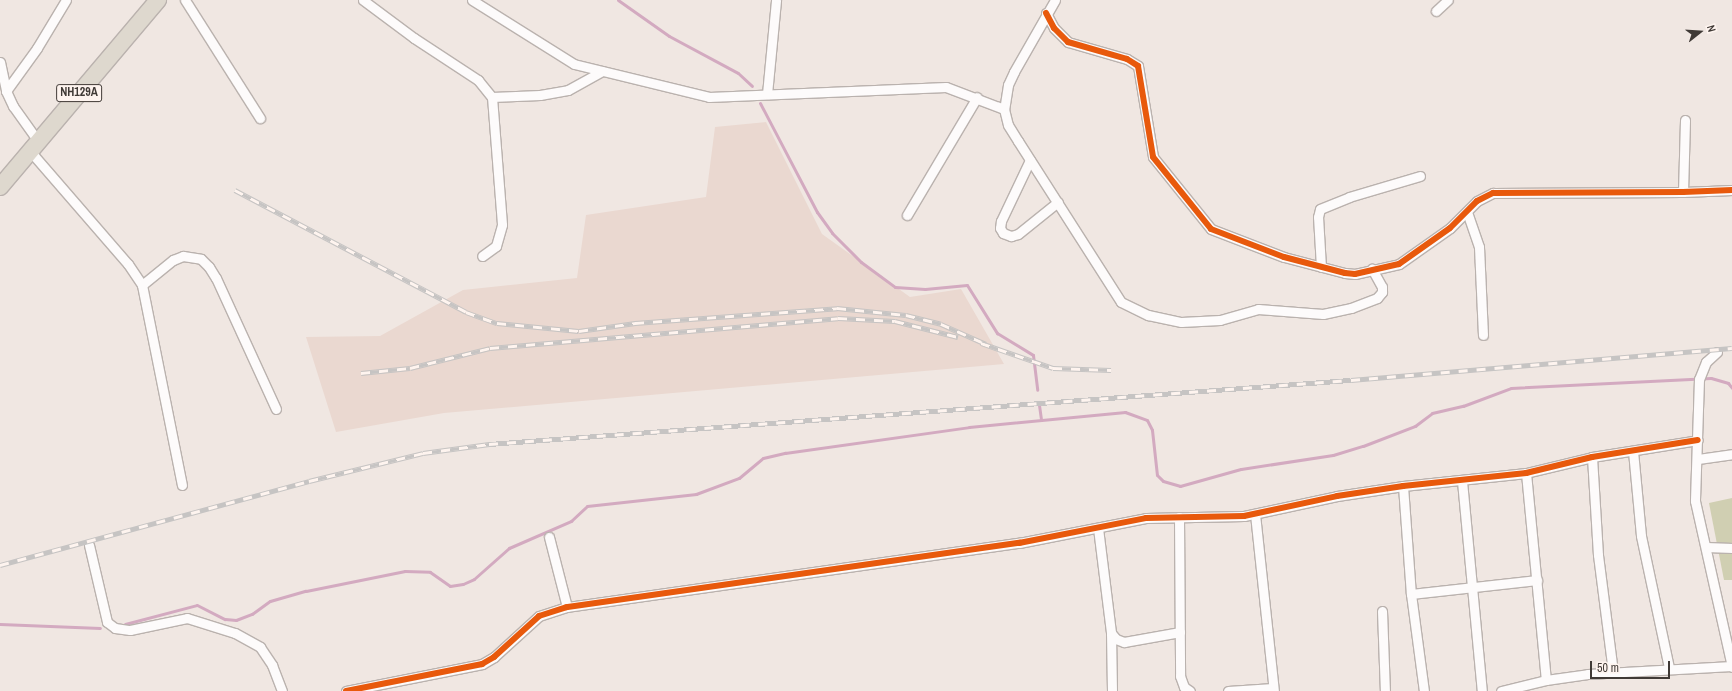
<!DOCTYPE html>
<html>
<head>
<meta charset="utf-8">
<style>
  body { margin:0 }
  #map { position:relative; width:1732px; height:691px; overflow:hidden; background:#f0e7e2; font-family:"Archivo Narrow",sans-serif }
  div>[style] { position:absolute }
  .built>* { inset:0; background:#ead8d0 }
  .green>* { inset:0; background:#d0cfb2 }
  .stream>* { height:3px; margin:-1.5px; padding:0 1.5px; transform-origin:1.5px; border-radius:1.5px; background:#d3aac0 }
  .roads { filter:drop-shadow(1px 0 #bab2ae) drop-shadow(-1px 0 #bab2ae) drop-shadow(0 1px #bab2ae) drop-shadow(0 -1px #bab2ae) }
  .minor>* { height:9px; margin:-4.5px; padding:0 4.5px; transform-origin:4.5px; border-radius:4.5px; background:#fdfbfb }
  .trunk>* { height:16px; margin:-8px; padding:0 8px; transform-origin:8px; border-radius:8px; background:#ded8ce }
  .rail>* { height:4.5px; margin-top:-2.25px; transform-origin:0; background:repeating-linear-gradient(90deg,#fef4ef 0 9px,#c6c4c3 0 18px); box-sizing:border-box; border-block:1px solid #c6c4c3 }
  .cycleway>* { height:6px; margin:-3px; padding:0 3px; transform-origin:3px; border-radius:3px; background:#e8590c }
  span { translate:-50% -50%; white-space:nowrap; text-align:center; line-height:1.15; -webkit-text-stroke:4px #fef4ef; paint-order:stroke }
  .shield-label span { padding:1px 3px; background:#fef4ef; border:1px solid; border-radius:3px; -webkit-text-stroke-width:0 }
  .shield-label { font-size:12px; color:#403a36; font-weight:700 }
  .north { position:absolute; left:1680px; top:12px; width:40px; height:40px; -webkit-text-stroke:3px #fef4ef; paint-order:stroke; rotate:73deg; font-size:11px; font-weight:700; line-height:16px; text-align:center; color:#403a36 }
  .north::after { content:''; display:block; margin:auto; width:14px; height:18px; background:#403a36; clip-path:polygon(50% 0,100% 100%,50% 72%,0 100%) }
  .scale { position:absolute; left:1590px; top:661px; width:80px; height:18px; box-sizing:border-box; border:2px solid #403a36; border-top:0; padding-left:5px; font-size:12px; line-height:14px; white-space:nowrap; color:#403a36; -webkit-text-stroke:3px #fef4ef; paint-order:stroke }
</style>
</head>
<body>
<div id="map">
  <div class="built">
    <div style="clip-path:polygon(766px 122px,822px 234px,910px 297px,961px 289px,1004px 364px,444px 413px,336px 432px,306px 337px,380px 336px,463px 290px,577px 278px,586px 215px,706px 197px,715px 127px)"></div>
  </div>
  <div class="green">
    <div style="clip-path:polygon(1732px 498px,1732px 580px,1724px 580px,1709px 503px)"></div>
  </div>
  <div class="stream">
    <div style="left:618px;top:0;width:62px;rotate:35.2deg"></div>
    <div style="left:669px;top:36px;width:78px;rotate:28.2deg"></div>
    <div style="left:738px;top:73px;width:19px;rotate:43deg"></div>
    <div style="left:760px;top:103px;width:123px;rotate:62.4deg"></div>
    <div style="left:817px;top:212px;width:26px;rotate:54deg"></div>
    <div style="left:832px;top:233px;width:41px;rotate:45deg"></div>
    <div style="left:861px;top:262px;width:42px;rotate:36.3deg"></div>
    <div style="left:895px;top:287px;width:30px;rotate:4deg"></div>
    <div style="left:925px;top:289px;width:42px;rotate:-5.4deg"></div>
    <div style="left:967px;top:285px;width:57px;rotate:58deg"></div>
    <div style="left:997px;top:333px;width:42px;rotate:31.4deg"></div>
    <div style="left:1033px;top:355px;width:35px;rotate:83deg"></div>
    <div style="left:1039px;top:405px;width:14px;rotate:82deg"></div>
    <div style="left:0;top:624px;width:100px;rotate:2.3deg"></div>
    <div style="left:125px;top:624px;width:74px;rotate:-14.8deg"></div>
    <div style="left:197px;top:605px;width:31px;rotate:27deg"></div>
    <div style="left:225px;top:619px;width:11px;rotate:5deg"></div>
    <div style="left:236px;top:620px;width:17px;rotate:-21deg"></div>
    <div style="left:252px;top:614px;width:22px;rotate:-36deg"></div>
    <div style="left:270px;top:601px;width:37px;rotate:-16deg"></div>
    <div style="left:306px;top:591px;width:101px;rotate:-11.4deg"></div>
    <div style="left:405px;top:571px;width:25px;rotate:2deg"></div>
    <div style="left:430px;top:572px;width:24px;rotate:35deg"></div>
    <div style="left:450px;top:586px;width:13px;rotate:-9deg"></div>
    <div style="left:463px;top:584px;width:12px;rotate:-24deg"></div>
    <div style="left:474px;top:579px;width:47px;rotate:-41.5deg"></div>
    <div style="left:509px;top:548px;width:68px;rotate:-23.5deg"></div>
    <div style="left:571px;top:521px;width:22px;rotate:-43deg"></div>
    <div style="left:587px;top:506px;width:110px;rotate:-6.3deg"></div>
    <div style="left:696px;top:494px;width:46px;rotate:-20.4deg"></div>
    <div style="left:739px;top:478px;width:31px;rotate:-40deg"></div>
    <div style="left:763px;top:458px;width:23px;rotate:-13deg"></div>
    <div style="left:785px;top:453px;width:186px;rotate:-8deg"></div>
    <div style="left:969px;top:427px;width:157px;rotate:-5.5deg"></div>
    <div style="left:1125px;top:412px;width:23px;rotate:20deg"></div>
    <div style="left:1147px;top:420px;width:11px;rotate:63deg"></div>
    <div style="left:1152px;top:430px;width:45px;rotate:83.7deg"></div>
    <div style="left:1157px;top:475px;width:8px;rotate:45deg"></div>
    <div style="left:1163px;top:481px;width:18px;rotate:16deg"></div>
    <div style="left:1180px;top:486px;width:63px;rotate:-15.6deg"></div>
    <div style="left:1241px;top:469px;width:93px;rotate:-8.7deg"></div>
    <div style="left:1333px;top:455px;width:31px;rotate:-17deg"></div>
    <div style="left:1363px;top:446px;width:56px;rotate:-21deg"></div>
    <div style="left:1415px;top:426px;width:21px;rotate:-37deg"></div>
    <div style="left:1432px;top:413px;width:32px;rotate:-13deg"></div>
    <div style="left:1463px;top:406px;width:51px;rotate:-20.6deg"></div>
    <div style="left:1511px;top:388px;width:200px;rotate:-2.9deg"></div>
    <div style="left:1711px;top:378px;width:18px;rotate:16deg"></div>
    <div style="left:1728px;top:383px;width:6px;rotate:51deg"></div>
  </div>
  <div class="roads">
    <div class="minor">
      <div style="left:185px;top:0;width:140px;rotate:57.6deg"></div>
      <div style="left:363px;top:0;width:64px;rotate:36.7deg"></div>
      <div style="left:414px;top:38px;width:77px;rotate:33.3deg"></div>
      <div style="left:478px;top:80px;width:22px;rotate:51deg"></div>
      <div style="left:492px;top:97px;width:128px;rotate:85.5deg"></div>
      <div style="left:502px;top:225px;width:22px;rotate:106deg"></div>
      <div style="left:496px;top:246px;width:17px;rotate:144deg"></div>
      <div style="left:472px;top:0;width:120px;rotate:32.1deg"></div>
      <div style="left:574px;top:64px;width:139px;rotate:13.7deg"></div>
      <div style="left:709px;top:97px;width:237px;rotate:-2.4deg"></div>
      <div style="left:946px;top:87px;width:62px;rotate:20.8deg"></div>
      <div style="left:1055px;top:0;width:83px;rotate:119.7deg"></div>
      <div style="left:1014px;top:72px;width:14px;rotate:115deg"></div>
      <div style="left:1008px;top:85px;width:24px;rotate:99deg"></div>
      <div style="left:1004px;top:109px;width:16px;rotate:76deg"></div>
      <div style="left:1008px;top:125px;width:19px;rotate:58deg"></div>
      <div style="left:1018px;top:141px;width:191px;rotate:57.4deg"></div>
      <div style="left:1121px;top:302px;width:30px;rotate:26deg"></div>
      <div style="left:1148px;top:315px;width:34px;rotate:12deg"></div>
      <div style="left:1181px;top:322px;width:39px;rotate:-3deg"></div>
      <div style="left:1220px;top:320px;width:40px;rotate:-16deg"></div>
      <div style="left:1258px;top:309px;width:65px;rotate:4.4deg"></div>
      <div style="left:1323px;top:314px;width:29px;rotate:-12deg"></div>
      <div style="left:1351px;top:308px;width:28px;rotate:-21deg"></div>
      <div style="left:1377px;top:298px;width:8px;rotate:-50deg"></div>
      <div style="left:1382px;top:292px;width:5px;rotate:-90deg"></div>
      <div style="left:1382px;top:287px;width:21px;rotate:-119deg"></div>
      <div style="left:1436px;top:11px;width:16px;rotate:-43deg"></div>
      <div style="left:1046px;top:13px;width:17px;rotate:62deg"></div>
      <div style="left:1054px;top:28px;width:20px;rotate:45deg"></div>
      <div style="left:1068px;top:42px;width:61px;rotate:16.1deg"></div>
      <div style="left:1127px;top:59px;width:13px;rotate:32deg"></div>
      <div style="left:1138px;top:66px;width:92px;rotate:80.6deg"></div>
      <div style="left:1153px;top:157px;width:92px;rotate:51.1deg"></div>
      <div style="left:1211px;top:229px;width:78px;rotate:21deg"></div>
      <div style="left:1284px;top:257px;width:63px;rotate:14.7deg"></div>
      <div style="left:1345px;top:273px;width:10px;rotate:6deg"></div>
      <div style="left:1355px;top:274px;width:45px;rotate:-12.8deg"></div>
      <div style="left:1399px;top:264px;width:62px;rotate:-35.2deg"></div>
      <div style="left:1450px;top:228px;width:38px;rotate:-45deg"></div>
      <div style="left:1477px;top:201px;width:18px;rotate:-27deg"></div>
      <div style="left:1493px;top:193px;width:190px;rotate:-0.3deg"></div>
      <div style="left:1683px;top:192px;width:49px;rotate:-2.3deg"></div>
      <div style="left:0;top:62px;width:30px;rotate:78deg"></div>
      <div style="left:6px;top:91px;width:17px;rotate:65deg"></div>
      <div style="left:13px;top:106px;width:43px;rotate:54.5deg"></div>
      <div style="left:6px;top:91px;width:53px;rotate:-54.2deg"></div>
      <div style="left:37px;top:48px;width:56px;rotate:-58.9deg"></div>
      <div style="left:767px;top:94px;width:94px;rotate:-84.5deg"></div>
      <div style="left:492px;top:97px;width:48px;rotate:-2.4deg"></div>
      <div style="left:540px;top:95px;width:28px;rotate:-10deg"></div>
      <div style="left:568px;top:90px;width:39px;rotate:-29deg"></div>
      <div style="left:30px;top:151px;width:150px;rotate:49.1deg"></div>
      <div style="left:128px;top:264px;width:25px;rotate:56deg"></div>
      <div style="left:142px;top:285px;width:204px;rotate:78.7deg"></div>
      <div style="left:1030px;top:160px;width:68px;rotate:115.4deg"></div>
      <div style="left:1001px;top:221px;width:7px;rotate:98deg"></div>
      <div style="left:1000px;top:228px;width:6px;rotate:59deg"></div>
      <div style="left:1003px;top:233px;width:9px;rotate:21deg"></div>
      <div style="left:1011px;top:236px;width:7px;rotate:-16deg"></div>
      <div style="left:1018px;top:234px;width:51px;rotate:-38.7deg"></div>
      <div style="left:1683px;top:192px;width:72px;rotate:-88.4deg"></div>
      <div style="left:1467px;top:212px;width:37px;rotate:71deg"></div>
      <div style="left:1479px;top:247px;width:88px;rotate:87.4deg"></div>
      <div style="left:907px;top:215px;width:137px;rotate:-59.3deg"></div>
      <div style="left:1321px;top:267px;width:50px;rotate:-93.4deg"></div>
      <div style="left:1318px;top:217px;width:8px;rotate:-76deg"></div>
      <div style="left:1320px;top:209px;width:31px;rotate:-22deg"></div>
      <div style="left:1349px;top:197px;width:74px;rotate:-16.5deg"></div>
      <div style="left:142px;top:285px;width:40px;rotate:-39deg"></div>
      <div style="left:173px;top:260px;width:11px;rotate:-22deg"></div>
      <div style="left:183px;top:256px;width:18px;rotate:9deg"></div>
      <div style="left:201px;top:259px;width:11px;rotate:45deg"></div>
      <div style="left:209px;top:267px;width:13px;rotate:58deg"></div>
      <div style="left:216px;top:278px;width:144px;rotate:65.4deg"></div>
      <div style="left:1717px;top:352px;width:15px;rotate:138deg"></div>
      <div style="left:1706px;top:362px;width:18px;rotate:112deg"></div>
      <div style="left:1699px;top:379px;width:122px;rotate:91.9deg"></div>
      <div style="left:1695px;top:501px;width:170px;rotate:77.4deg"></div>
      <div style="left:1633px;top:451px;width:85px;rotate:84.6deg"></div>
      <div style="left:1641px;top:536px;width:135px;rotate:78deg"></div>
      <div style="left:1592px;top:457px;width:98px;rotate:86.5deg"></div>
      <div style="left:1598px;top:555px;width:118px;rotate:82.7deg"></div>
      <div style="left:1698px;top:459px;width:34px;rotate:-8deg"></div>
      <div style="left:1526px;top:473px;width:208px;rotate:84.5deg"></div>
      <div style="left:1462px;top:481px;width:211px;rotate:84.6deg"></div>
      <div style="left:1403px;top:486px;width:108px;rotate:85.8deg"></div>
      <div style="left:1411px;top:594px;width:98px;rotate:82.4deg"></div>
      <div style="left:1255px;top:514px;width:178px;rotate:83.9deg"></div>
      <div style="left:1179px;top:517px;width:159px;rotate:89.6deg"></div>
      <div style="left:1180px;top:676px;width:12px;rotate:70deg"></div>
      <div style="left:1184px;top:687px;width:7px;rotate:34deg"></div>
      <div style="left:1098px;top:528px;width:106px;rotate:82.9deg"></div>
      <div style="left:1111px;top:633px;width:8px;rotate:50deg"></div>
      <div style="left:1116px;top:639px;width:9px;rotate:21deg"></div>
      <div style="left:1124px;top:642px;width:57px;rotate:-10.1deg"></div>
      <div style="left:549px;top:537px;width:72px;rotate:75.6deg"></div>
      <div style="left:89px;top:545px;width:79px;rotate:76.8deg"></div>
      <div style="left:107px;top:622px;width:10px;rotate:37deg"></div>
      <div style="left:115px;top:628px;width:15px;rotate:8deg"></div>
      <div style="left:130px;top:630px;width:58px;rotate:-11.9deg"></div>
      <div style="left:187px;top:618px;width:50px;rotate:17.4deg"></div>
      <div style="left:235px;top:633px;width:29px;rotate:29deg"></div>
      <div style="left:260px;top:647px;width:22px;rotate:56deg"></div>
      <div style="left:272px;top:665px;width:28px;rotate:69deg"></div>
      <div style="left:1706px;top:547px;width:26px;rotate:2deg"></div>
      <div style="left:1411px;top:594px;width:127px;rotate:-6.3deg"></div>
      <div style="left:1382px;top:611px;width:80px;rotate:87.9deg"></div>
      <div style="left:1111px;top:633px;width:58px;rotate:89deg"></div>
      <div style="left:346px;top:691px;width:139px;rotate:-11.2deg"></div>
      <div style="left:482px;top:664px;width:14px;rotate:-30deg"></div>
      <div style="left:494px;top:657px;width:61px;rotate:-42.3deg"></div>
      <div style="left:539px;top:616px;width:29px;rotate:-18deg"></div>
      <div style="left:567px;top:607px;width:457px;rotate:-8.1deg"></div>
      <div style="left:1019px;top:543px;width:129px;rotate:-11.1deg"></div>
      <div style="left:1146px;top:518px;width:98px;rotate:-1.2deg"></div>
      <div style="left:1244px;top:516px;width:95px;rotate:-12.1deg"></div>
      <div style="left:1337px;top:496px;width:67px;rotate:-8.6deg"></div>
      <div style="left:1403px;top:486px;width:124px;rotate:-6deg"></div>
      <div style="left:1526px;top:473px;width:68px;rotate:-13.6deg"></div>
      <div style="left:1592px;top:457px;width:107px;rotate:-9.1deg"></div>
      <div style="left:1228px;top:691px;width:45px;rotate:-3.8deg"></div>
      <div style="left:1501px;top:691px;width:46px;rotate:-13.7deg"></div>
      <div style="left:1546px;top:680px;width:42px;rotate:-8.1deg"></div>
      <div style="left:1588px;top:674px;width:144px;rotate:-3.2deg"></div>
    </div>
    <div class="trunk">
      <div style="left:0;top:187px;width:245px;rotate:-49.8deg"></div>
    </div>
  </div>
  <div class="rail">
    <div style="left:235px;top:190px;width:261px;rotate:27.8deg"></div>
    <div style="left:466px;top:312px;width:33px;rotate:20deg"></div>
    <div style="left:497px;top:323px;width:82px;rotate:5.6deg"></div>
    <div style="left:579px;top:331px;width:57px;rotate:-8.1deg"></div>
    <div style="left:635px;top:323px;width:203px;rotate:-4.2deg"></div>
    <div style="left:837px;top:308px;width:69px;rotate:5.8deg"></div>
    <div style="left:906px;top:315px;width:36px;rotate:14deg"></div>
    <div style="left:941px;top:324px;width:49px;rotate:24deg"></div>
    <div style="left:981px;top:343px;width:76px;rotate:19.1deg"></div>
    <div style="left:1053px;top:368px;width:58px;rotate:2deg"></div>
    <div style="left:361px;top:373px;width:49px;rotate:-5.8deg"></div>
    <div style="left:410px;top:368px;width:82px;rotate:-14deg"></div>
    <div style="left:490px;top:348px;width:349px;rotate:-4.9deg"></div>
    <div style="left:838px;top:318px;width:57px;rotate:3deg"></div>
    <div style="left:895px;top:321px;width:65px;rotate:14.3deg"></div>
    <div style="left:0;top:565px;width:320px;rotate:-15.2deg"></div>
    <div style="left:309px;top:481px;width:117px;rotate:-13.8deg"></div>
    <div style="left:423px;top:453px;width:67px;rotate:-7.8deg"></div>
    <div style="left:489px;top:444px;width:864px;rotate:-4.25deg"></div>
    <div style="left:1351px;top:380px;width:382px;rotate:-4.8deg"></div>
  </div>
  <div class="cycleway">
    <div style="left:1046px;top:13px;width:17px;rotate:62deg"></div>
    <div style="left:1054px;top:28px;width:20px;rotate:45deg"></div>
    <div style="left:1068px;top:42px;width:61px;rotate:16.1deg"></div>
    <div style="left:1127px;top:59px;width:13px;rotate:32deg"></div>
    <div style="left:1138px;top:66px;width:92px;rotate:80.6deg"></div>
    <div style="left:1153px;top:157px;width:92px;rotate:51.1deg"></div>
    <div style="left:1211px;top:229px;width:78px;rotate:21deg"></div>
    <div style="left:1284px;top:257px;width:63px;rotate:14.7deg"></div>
    <div style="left:1345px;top:273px;width:10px;rotate:6deg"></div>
    <div style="left:1355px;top:274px;width:45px;rotate:-12.8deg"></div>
    <div style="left:1399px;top:264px;width:62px;rotate:-35.2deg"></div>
    <div style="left:1450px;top:228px;width:38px;rotate:-45deg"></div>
    <div style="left:1477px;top:201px;width:18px;rotate:-27deg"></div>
    <div style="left:1493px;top:193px;width:190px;rotate:-0.3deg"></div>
    <div style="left:1683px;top:192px;width:49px;rotate:-2.3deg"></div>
    <div style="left:346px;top:691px;width:139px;rotate:-11.2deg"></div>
    <div style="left:482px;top:664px;width:14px;rotate:-30deg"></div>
    <div style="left:494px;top:657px;width:61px;rotate:-42.3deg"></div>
    <div style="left:539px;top:616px;width:29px;rotate:-18deg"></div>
    <div style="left:567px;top:607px;width:457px;rotate:-8.1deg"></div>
    <div style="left:1019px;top:543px;width:129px;rotate:-11.1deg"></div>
    <div style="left:1146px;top:518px;width:98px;rotate:-1.2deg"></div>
    <div style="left:1244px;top:516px;width:95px;rotate:-12.1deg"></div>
    <div style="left:1337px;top:496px;width:67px;rotate:-8.6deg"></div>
    <div style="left:1403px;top:486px;width:124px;rotate:-6deg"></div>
    <div style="left:1526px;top:473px;width:68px;rotate:-13.6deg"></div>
    <div style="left:1592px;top:457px;width:107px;rotate:-9.1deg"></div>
  </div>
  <div class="shield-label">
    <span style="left:79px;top:93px">NH129A</span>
  </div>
  <div class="north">N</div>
  <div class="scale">50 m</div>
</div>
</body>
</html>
